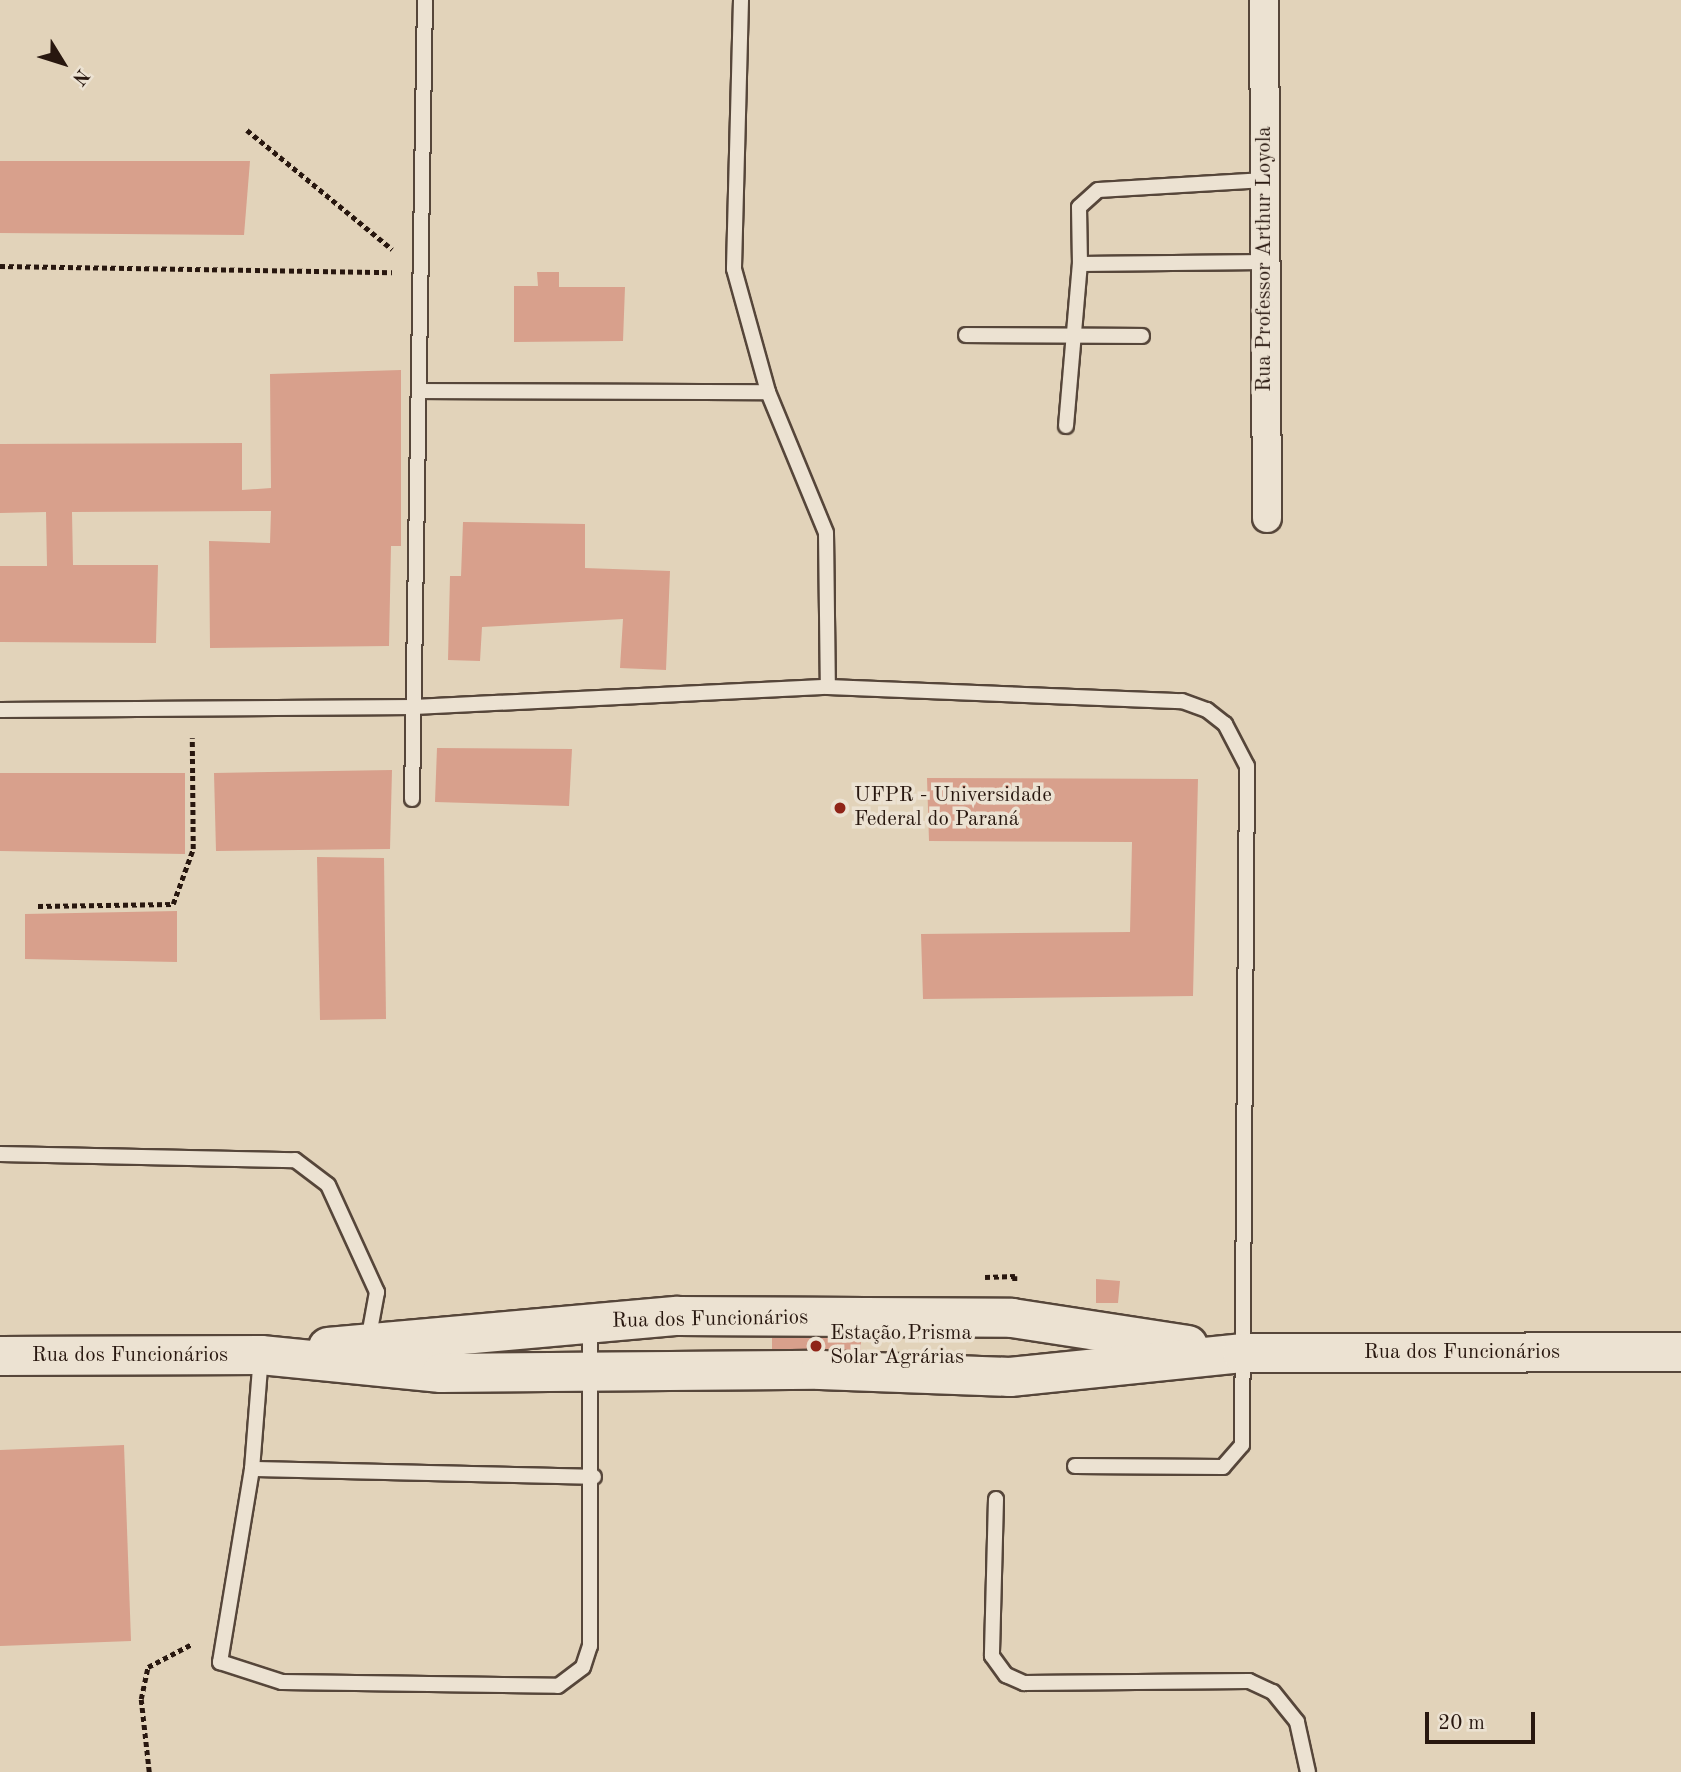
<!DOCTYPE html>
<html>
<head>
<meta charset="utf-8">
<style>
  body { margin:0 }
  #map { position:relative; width:1681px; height:1772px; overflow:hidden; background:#e2d3ba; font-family:"Old Standard TT",serif }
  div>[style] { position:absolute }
  .building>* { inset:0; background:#d8a08c }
  .path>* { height:4.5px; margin-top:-2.25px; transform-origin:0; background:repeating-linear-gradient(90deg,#28170f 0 5px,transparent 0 8.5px) }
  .roads { filter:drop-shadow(2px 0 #56463a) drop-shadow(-2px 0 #56463a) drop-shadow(0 2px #56463a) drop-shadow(0 -2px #56463a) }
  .lane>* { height:14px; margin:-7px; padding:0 7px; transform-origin:7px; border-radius:7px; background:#ece2d2 }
  .street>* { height:28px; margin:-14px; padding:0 14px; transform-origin:14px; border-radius:14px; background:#ece2d2 }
  .secondary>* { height:38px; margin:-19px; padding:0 19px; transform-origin:19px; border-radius:19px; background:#ece2d2 }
  .dots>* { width:19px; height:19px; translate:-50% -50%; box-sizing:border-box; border:4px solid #ece2d2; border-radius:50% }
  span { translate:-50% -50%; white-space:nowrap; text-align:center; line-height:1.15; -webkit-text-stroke:7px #ece2d2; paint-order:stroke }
  .street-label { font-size:21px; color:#28170f }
  .poi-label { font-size:21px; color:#28170f }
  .left { translate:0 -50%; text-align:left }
  .north { position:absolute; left:28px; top:28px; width:70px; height:70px; -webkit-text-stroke:5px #ece2d2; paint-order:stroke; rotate:128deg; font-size:19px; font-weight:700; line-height:28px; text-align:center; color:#28170f }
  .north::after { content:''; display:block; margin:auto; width:24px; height:32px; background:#28170f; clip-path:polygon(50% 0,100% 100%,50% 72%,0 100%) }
  .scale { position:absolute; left:1425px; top:1712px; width:110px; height:32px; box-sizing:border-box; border:4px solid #28170f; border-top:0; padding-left:9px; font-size:21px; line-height:24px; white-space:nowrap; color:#28170f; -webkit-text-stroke:5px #ece2d2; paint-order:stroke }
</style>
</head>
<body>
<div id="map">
  <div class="building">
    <div style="clip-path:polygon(0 161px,250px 161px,244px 235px,0 233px)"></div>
    <div style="clip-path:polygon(537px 272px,559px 272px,559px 287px,625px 287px,623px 341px,514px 342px,514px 286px,538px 286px)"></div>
    <div style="clip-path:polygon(401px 370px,401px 546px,391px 546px,389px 646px,210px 648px,209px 541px,270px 543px,271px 511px,72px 512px,73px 565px,158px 565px,156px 643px,0 642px,0 566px,47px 566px,46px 512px,0 513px,0 444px,242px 443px,242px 490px,271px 488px,270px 374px)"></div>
    <div style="clip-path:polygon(463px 522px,585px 524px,585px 568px,670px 571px,666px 670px,620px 668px,623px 619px,482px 627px,480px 661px,448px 660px,450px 576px,461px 576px)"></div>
    <div style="clip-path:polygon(437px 748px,572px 749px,569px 806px,435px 802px)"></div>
    <div style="clip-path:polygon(392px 770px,390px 849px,216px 851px,214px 773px)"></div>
    <div style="clip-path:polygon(0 773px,185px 773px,185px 854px,0 851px)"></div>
    <div style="clip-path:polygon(927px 778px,1198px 779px,1193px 996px,923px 999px,921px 934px,1130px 932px,1132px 842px,929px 841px)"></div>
    <div style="clip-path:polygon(317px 857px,384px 858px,386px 1019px,320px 1020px)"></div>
    <div style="clip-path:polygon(177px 911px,177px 962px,25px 959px,25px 914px)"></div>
    <div style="clip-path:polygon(1096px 1279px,1120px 1281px,1118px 1303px,1096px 1303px)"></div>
    <div style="clip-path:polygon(772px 1338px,861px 1338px,861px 1354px,772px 1354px)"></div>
    <div style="clip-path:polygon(124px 1445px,131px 1641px,0 1646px,0 1450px)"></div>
  </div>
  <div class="path">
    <div style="left:247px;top:130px;width:188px;rotate:39.4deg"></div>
    <div style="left:0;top:266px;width:392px;rotate:0.9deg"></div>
    <div style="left:38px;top:906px;width:135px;rotate:-0.8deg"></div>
    <div style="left:173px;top:904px;width:59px;rotate:-70deg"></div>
    <div style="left:193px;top:849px;width:111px;rotate:-90.5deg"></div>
    <div style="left:985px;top:1277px;width:30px;rotate:-2deg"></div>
    <div style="left:1015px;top:1276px;width:7px;rotate:90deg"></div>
    <div style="left:149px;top:1772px;width:73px;rotate:-96.3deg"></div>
    <div style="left:141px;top:1699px;width:33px;rotate:-78deg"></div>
    <div style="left:148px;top:1667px;width:50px;rotate:-27.6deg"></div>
  </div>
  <div class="roads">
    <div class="lane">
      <div style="left:741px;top:0;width:269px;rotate:91.5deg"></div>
      <div style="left:734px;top:269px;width:128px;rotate:74.5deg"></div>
      <div style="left:768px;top:392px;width:152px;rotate:67.6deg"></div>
      <div style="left:826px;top:533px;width:154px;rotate:89.3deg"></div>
      <div style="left:1265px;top:180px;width:167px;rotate:176.6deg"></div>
      <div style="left:1098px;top:190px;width:25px;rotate:138deg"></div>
      <div style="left:1079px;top:207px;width:57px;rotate:89deg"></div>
      <div style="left:1080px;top:264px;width:185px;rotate:-0.6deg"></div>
      <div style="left:966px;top:335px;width:176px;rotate:0.3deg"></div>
      <div style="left:420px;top:391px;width:348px;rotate:0.2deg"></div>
      <div style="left:1066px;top:426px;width:163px;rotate:-85.1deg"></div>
      <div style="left:0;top:710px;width:414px;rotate:-0.4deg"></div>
      <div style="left:414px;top:707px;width:414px;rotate:-2.8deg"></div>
      <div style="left:828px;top:687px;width:354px;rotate:2.3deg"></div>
      <div style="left:1182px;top:701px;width:27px;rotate:20deg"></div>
      <div style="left:1207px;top:710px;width:23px;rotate:38deg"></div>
      <div style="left:1225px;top:724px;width:47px;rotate:62.4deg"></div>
      <div style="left:1247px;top:766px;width:679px;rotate:90.42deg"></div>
      <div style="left:1242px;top:1445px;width:29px;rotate:131deg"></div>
      <div style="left:1223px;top:1467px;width:148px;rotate:-179.6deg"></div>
      <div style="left:412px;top:799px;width:799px;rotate:-89.07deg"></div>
      <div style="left:0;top:1154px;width:295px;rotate:1.2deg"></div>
      <div style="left:295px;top:1160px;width:41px;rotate:37.1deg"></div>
      <div style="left:328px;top:1185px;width:118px;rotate:65.4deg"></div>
      <div style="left:377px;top:1292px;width:50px;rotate:100.4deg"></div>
      <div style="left:261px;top:1355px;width:114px;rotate:94.5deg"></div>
      <div style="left:252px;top:1469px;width:196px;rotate:99.4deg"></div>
      <div style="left:220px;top:1662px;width:65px;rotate:17.9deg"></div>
      <div style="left:282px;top:1682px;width:276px;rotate:0.8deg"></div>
      <div style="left:558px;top:1686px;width:31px;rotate:-37deg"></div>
      <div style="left:583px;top:1667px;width:22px;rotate:-72deg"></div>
      <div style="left:590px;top:1646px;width:322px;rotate:-90deg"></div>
      <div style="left:252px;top:1469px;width:342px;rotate:1.3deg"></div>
      <div style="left:996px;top:1499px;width:157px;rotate:91.5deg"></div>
      <div style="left:992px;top:1656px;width:24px;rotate:54deg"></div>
      <div style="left:1006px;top:1675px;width:20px;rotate:24deg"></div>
      <div style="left:1024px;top:1683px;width:225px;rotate:-0.5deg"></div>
      <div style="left:1249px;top:1681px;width:26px;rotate:25deg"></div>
      <div style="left:1273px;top:1692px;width:38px;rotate:51deg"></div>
      <div style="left:1297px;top:1722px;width:51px;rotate:77.6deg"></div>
    </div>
    <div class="street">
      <div style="left:1264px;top:0;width:518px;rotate:89.67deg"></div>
    </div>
    <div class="secondary">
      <div style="left:328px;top:1347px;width:351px;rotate:-5.1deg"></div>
      <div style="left:678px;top:1316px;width:334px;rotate:0.3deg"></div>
      <div style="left:1012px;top:1318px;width:178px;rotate:8.7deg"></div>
      <div style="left:0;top:1356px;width:261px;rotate:-0.2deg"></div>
      <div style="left:261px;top:1355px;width:181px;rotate:5.7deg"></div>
      <div style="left:441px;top:1373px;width:379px;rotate:-0.5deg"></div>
      <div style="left:820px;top:1370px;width:190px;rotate:2.1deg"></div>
      <div style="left:1010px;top:1377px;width:233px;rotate:-5.9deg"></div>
      <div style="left:1242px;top:1353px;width:439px;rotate:-0.1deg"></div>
    </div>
  </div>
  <div class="dots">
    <div style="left:840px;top:808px;background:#8f2418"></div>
    <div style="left:816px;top:1346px;background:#8f2418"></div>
  </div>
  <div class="street-label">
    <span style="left:1265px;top:259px;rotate:-90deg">Rua Professor Arthur Loyola</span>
    <span style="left:710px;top:1320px;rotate:-1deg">Rua dos Funcionários</span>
    <span style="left:1462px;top:1353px">Rua dos Funcionários</span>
    <span style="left:130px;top:1356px">Rua dos Funcionários</span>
  </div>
  <div class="poi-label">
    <span class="left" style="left:854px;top:808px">UFPR - Universidade<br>Federal do Paraná</span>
    <span class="left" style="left:830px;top:1346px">Estação Prisma<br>Solar Agrárias</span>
  </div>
  <div class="north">N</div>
  <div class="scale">20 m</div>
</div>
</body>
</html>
